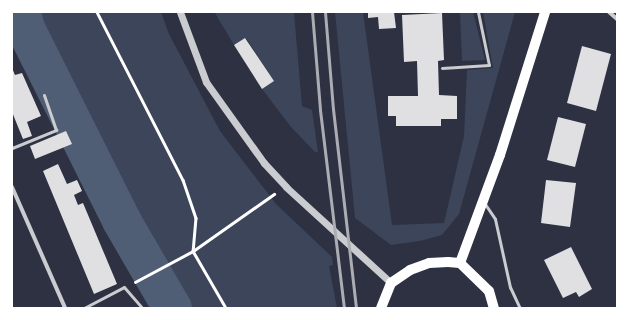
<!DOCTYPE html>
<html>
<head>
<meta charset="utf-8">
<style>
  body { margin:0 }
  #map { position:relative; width:629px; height:320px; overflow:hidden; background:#2d3142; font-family:Georgia,serif }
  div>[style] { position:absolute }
  .green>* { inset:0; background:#3c4559 }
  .river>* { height:39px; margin:-19.5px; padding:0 19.5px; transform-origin:19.5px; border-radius:19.5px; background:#4f5d75 }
  .building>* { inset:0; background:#e0e0e3 }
  .path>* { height:2.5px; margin:-1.25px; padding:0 1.25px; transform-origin:1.25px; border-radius:1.25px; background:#fff }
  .service>* { height:3px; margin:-1.5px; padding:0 1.5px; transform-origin:1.5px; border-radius:1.5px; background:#caccd0 }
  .minor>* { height:4px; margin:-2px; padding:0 2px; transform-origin:2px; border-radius:2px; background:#caccd0 }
  .tertiary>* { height:7px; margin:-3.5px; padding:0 3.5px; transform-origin:3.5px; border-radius:3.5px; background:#caccd0 }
  .primary>* { height:10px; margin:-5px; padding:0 5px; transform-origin:5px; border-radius:5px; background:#fff }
  .rail>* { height:3px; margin:-1.5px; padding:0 1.5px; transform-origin:1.5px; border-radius:1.5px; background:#abadb3 }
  span { translate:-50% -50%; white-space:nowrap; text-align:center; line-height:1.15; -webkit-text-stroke:4px #fff; paint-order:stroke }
  .frame { position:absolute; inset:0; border:13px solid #fff; pointer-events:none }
</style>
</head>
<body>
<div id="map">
  <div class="green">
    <div style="clip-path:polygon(13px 12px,161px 12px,169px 34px,220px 131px,276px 204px,332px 257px,333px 265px,329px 266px,337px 308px,153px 308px,136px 263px)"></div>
    <div style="clip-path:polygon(218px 12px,294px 12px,302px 106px,312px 110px,318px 152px,315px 152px,291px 127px,262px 89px,274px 81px,246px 38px,234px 45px,215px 13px)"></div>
    <div style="clip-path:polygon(335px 12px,363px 12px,392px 225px,444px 223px,464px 136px,467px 70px,493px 68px,483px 12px,515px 12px,459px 214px,442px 235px,420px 241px,391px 245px,355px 218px)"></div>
    <div style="clip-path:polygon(460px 12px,473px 12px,485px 60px,462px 61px)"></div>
  </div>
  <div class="river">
    <div style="left:21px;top:12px;width:16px;rotate:76deg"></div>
    <div style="left:25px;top:28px;width:215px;rotate:63.4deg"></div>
    <div style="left:121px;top:220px;width:102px;rotate:59.9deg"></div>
  </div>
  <div class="building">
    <div style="clip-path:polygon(368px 12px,394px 12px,396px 28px,379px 29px,378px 17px,368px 18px)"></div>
    <div style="clip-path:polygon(442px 13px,444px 60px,438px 61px,439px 95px,457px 96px,457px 119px,441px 119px,441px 126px,396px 126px,396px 116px,388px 116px,388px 96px,418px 96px,417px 61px,404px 62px,402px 15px)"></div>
    <div style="clip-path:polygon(245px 38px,274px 81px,262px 89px,234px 45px)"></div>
    <div style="clip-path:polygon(582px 46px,611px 54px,596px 111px,567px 103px)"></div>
    <div style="clip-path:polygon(12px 68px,15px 75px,22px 73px,41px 116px,27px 122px,32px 136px,23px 139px,12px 112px)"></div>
    <div style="clip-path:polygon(558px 117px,586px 124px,575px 167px,547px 160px)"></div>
    <div style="clip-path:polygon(66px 131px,72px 144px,35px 159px,30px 146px)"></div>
    <div style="clip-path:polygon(58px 164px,67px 184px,77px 180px,82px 191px,74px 195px,78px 205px,83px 203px,117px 284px,94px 294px,43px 171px)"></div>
    <div style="clip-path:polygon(546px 180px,576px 183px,570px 227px,541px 223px)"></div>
    <div style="clip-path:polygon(571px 247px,592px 289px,579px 297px,576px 292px,563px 298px,544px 260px)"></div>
  </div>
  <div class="path">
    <div style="left:97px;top:12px;width:189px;rotate:62.9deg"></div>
    <div style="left:183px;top:180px;width:40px;rotate:71.1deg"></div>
    <div style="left:196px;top:218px;width:33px;rotate:95deg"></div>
    <div style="left:193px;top:251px;width:66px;rotate:59.9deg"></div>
    <div style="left:135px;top:282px;width:66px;rotate:-28.1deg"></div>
    <div style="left:193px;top:251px;width:99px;rotate:-35.1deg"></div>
  </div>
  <div class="service">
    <div style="left:442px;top:68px;width:47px;rotate:-3.7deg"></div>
    <div style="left:489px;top:65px;width:54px;rotate:-101.7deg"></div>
    <div style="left:12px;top:148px;width:48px;rotate:-22.2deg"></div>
    <div style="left:56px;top:130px;width:37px;rotate:-109deg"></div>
    <div style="left:485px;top:204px;width:18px;rotate:56deg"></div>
    <div style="left:495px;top:219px;width:70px;rotate:77.6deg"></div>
    <div style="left:510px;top:287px;width:23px;rotate:65deg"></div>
    <div style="left:84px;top:308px;width:45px;rotate:-27.7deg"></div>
    <div style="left:124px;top:287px;width:28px;rotate:49deg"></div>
  </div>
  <div class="minor">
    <div style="left:609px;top:12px;width:11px;rotate:41deg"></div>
    <div style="left:12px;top:187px;width:132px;rotate:66.3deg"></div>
  </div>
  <div class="tertiary">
    <div style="left:180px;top:12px;width:75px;rotate:69.6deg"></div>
    <div style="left:206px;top:82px;width:100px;rotate:54.4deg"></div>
    <div style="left:264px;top:163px;width:33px;rotate:47deg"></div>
    <div style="left:286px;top:187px;width:142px;rotate:42.4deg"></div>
  </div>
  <div class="primary">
    <div style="left:460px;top:263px;width:115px;rotate:-69.7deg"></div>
    <div style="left:500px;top:155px;width:150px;rotate:-72.5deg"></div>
    <div style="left:381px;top:308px;width:27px;rotate:-68deg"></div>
    <div style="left:391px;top:283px;width:23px;rotate:-34deg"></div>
    <div style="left:410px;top:270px;width:20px;rotate:-20deg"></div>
    <div style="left:429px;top:263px;width:19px;rotate:-3deg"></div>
    <div style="left:448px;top:262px;width:12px;rotate:5deg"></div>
    <div style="left:460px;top:263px;width:40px;rotate:44deg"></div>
    <div style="left:489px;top:291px;width:18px;rotate:74deg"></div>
  </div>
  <div class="rail">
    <div style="left:312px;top:12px;width:98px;rotate:85.3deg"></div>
    <div style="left:320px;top:110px;width:199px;rotate:83.1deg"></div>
    <div style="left:325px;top:12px;width:97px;rotate:85.3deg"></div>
    <div style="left:333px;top:109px;width:200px;rotate:83.4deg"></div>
  </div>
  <div class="frame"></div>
</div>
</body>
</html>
